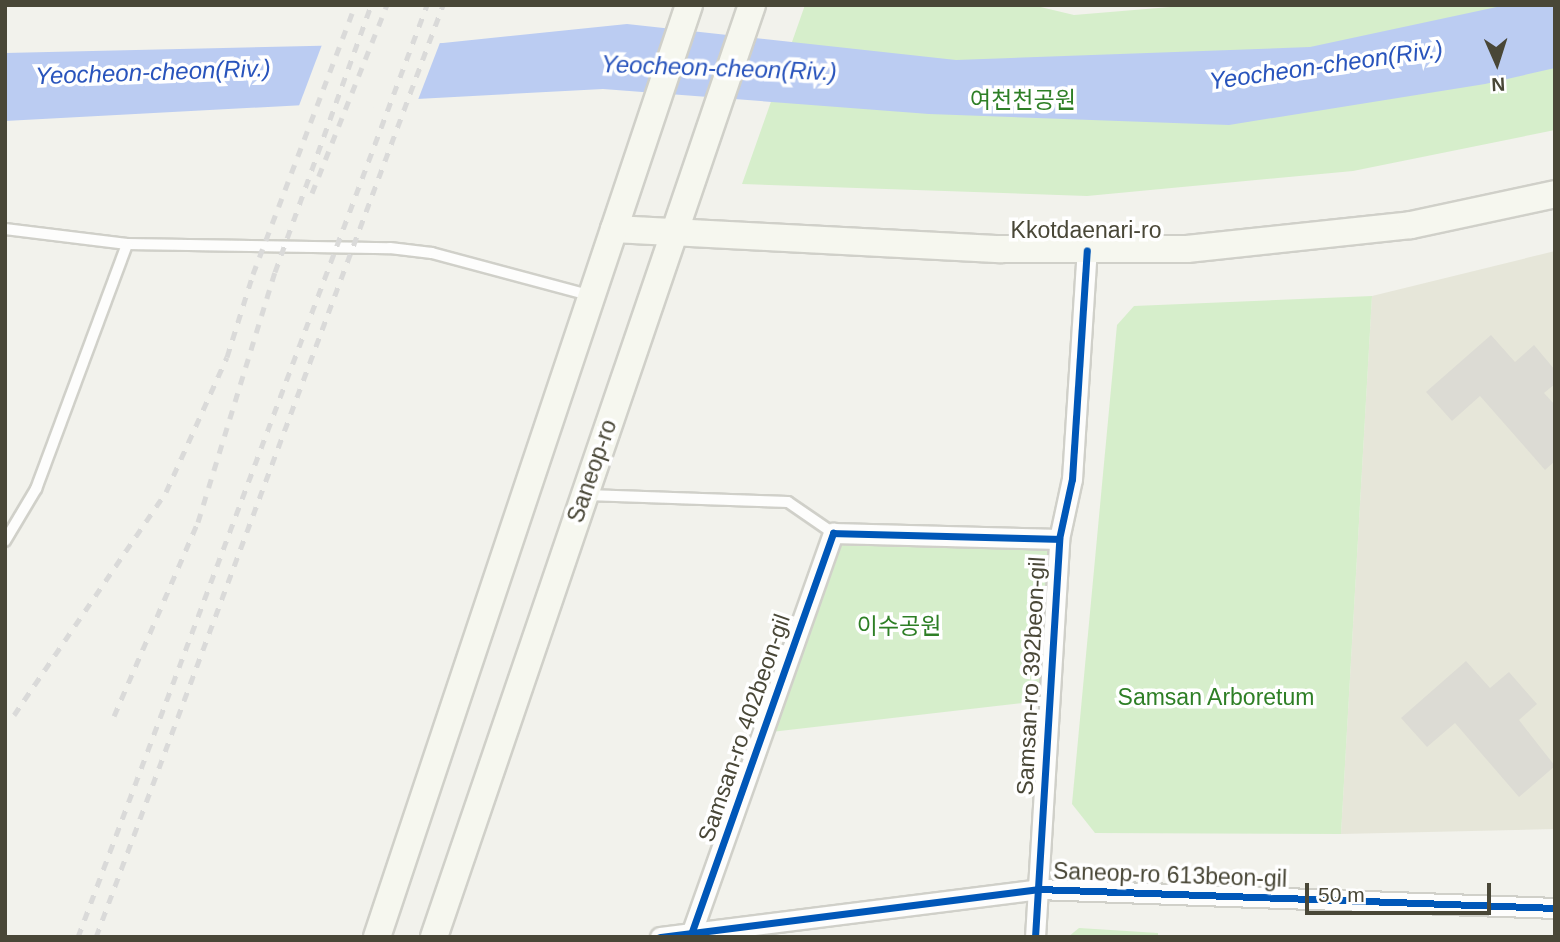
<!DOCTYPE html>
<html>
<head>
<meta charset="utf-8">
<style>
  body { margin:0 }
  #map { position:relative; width:1560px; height:942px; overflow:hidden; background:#f2f2ec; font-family:Arial,"Noto Sans KR",sans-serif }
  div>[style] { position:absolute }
  .residential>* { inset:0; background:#e6e6d9 }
  .green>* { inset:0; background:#d6eecb }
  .water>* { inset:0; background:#bbccf2 }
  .pier>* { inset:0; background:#f2f2ec }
  .building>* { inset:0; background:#dcdbd4 }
  .roads { filter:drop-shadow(2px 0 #d0d0c9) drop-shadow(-2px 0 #d0d0c9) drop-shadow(0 2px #d0d0c9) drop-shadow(0 -2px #d0d0c9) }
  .service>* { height:10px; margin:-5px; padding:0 5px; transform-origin:5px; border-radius:5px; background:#fdfdfc }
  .minor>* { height:19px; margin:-9.5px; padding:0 9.5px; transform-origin:9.5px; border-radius:9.5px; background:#fdfdfc }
  .secondary>* { height:26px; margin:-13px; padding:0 13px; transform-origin:13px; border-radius:13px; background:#f6f7ef }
  .rail>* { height:5px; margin-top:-2.5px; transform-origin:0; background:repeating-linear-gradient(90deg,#dadad9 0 9px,transparent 0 18px) }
  .cycleway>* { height:7px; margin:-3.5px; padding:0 3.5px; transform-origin:3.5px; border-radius:3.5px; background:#0057b8 }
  span { translate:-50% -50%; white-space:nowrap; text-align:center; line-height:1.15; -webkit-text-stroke:7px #fff; paint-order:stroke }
  .park-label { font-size:23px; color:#2e7f26 }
  .street-label { font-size:23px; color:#494737 }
  .water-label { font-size:24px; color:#2954bc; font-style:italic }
  .frame { position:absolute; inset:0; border:7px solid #494737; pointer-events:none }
  .north { position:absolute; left:1462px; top:28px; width:70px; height:70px; -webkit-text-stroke:5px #fff; paint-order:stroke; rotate:177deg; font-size:19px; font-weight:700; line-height:28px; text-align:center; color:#494737 }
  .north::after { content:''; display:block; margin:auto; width:24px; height:32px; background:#494737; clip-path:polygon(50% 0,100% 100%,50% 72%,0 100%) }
  .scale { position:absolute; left:1305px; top:883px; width:186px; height:32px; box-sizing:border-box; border:4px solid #494737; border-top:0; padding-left:9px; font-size:21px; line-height:24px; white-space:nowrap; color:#494737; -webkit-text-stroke:5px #fff; paint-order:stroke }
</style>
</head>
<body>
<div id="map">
  <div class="residential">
    <div style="clip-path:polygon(1555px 251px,1555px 829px,1341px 834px,1372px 296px)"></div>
  </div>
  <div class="green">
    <div style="clip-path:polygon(805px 5px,1032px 5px,1074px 15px,1194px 5px,1555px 5px,1555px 130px,1353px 171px,1087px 196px,742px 184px)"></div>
    <div style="clip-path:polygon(1372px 296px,1341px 834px,1095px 833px,1072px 804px,1117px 325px,1134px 306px)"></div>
    <div style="clip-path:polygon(833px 533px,1059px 539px,1049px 700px,771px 732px)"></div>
    <div style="clip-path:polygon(1079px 928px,1158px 933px,1158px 937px,1068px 937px)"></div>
  </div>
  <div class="water">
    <div style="clip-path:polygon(1506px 5px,1555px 5px,1555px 68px,1485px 84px,1229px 125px,929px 114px,603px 89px,5px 121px,5px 53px,443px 43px,627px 24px,956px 60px,1310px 47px)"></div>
  </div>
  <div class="pier">
    <div style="clip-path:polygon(441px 40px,416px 105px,297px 111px,323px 42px)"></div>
  </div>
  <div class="building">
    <div style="clip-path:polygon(1491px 335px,1515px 362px,1534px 345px,1555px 370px,1555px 384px,1544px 393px,1555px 405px,1555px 461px,1545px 470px,1480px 396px,1452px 421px,1426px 392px)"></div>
    <div style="clip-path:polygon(1466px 661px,1490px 688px,1509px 672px,1537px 704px,1519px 720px,1555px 766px,1519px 797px,1455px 723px,1427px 747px,1401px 718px)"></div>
  </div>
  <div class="roads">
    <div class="service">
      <div style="left:5px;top:229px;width:123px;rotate:7deg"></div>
      <div style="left:127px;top:244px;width:263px;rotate:0.9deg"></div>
      <div style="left:390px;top:248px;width:42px;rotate:6.8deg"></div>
      <div style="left:432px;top:253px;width:163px;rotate:15deg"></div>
      <div style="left:587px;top:495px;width:201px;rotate:2deg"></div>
      <div style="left:788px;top:502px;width:55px;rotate:34.6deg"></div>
      <div style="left:5px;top:541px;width:61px;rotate:-59.2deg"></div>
      <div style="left:36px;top:489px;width:261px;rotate:-69.6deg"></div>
    </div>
    <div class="minor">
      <div style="left:660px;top:937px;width:381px;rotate:-7.2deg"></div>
      <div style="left:1038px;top:889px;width:517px;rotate:2.1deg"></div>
      <div style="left:690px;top:937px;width:429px;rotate:-70.5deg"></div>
      <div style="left:833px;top:533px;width:226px;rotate:1.5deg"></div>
      <div style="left:1035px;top:937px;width:399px;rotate:-86.5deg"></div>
      <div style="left:1059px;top:539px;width:61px;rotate:-77.8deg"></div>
      <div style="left:1072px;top:479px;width:229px;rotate:-86.3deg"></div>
    </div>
    <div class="secondary">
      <div style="left:614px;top:229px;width:387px;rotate:3deg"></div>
      <div style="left:1000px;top:249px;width:187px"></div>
      <div style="left:1187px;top:249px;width:225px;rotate:-6.1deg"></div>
      <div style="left:1411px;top:225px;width:147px;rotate:-12.1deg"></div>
      <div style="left:377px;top:937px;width:983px;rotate:-71.49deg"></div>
      <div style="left:434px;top:937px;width:985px;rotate:-71.16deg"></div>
    </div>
  </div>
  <div class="rail">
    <div style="left:312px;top:193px;width:202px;rotate:-68.3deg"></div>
    <div style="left:14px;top:715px;width:270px;rotate:-55.7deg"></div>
    <div style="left:166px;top:492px;width:148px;rotate:-65.7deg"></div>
    <div style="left:227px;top:357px;width:87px;rotate:-72.6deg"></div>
    <div style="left:253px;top:274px;width:288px;rotate:-69.2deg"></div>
    <div style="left:114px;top:716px;width:211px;rotate:-66.6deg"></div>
    <div style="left:198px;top:522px;width:262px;rotate:-72.9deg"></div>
    <div style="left:275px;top:272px;width:284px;rotate:-70.2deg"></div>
    <div style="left:78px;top:937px;width:995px;rotate:-69.47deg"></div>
    <div style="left:96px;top:937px;width:995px;rotate:-69.58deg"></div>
  </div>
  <div class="cycleway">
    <div style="left:660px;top:937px;width:381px;rotate:-7.2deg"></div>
    <div style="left:1038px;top:889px;width:517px;rotate:2.1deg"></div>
    <div style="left:690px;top:937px;width:429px;rotate:-70.5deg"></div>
    <div style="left:833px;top:533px;width:226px;rotate:1.5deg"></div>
    <div style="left:1035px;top:937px;width:399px;rotate:-86.5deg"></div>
    <div style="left:1059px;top:539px;width:61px;rotate:-77.8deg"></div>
    <div style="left:1072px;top:479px;width:229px;rotate:-86.3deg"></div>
  </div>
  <div class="park-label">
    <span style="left:1023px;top:100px">여천천공원</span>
    <span style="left:899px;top:626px">이수공원</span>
    <span style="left:1216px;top:697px">Samsan Arboretum</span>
  </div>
  <div class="street-label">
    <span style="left:1086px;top:230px">Kkotdaenari-ro</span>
    <span style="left:592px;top:471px;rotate:-71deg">Saneop-ro</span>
    <span style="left:1031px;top:676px;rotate:-87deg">Samsan-ro 392beon-gil</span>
    <span style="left:744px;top:728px;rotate:-71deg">Samsan-ro 402beon-gil</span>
    <span style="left:1170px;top:875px;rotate:2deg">Saneop-ro 613beon-gil</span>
  </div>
  <div class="water-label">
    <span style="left:1326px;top:65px;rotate:-8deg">Yeocheon-cheon(Riv.)</span>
    <span style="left:719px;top:68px;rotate:2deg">Yeocheon-cheon(Riv.)</span>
    <span style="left:153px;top:72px;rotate:-2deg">Yeocheon-cheon(Riv.)</span>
  </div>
  <div class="frame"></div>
  <div class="north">N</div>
  <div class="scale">50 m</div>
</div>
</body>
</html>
